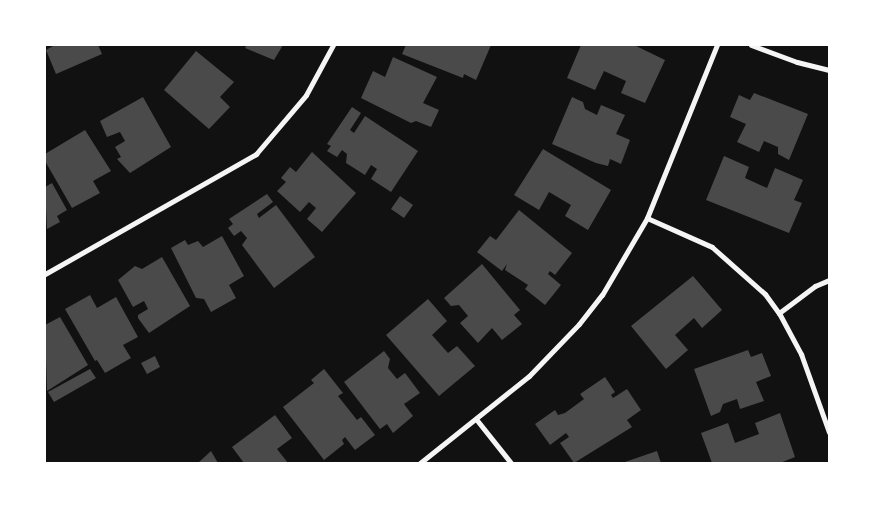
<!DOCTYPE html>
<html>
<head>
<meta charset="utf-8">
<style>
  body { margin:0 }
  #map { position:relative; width:874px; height:508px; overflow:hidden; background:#111; font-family:"Space Grotesk",sans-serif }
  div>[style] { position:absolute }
  .building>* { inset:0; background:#4a4a4a }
  .minor>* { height:5px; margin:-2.5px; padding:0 2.5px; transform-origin:2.5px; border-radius:2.5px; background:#f5f5f5 }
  span { translate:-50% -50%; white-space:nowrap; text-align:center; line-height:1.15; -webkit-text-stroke:4px #fff; paint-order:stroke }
  .frame { position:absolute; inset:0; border:46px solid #fff; pointer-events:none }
</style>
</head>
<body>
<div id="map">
  <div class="building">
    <div style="clip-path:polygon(55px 45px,98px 45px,102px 54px,56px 74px,46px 50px)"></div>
    <div style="clip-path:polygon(247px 45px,283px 45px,274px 60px,245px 48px)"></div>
    <div style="clip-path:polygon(406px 45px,491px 45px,476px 80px,464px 74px,463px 78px,402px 54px)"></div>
    <div style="clip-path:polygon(581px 45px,634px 45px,665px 60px,645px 103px,621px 93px,626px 81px,604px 71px,595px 90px,567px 78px)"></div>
    <div style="clip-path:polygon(196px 51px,234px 82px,220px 97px,230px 107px,209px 129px,164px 90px)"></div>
    <div style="clip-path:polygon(393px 57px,437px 77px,423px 103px,439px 110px,431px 127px,416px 121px,411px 123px,361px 98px,373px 71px,385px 77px)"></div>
    <div style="clip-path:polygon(754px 93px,808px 114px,789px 160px,778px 154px,778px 147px,764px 141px,759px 152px,737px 142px,746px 124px,730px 117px,739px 95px,750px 100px)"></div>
    <div style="clip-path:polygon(143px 97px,171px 147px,130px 173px,117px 159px,121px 157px,115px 147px,125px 141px,120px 132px,107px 137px,100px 121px)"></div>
    <div style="clip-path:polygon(572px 97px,583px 102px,585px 109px,597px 115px,601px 105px,625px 115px,616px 134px,630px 140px,621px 164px,610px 159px,608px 166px,596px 163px,552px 144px)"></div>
    <div style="clip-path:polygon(352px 107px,361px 113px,350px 130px,354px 133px,365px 116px,418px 151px,391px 192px,371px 179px,377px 169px,371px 165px,365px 175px,346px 163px,347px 154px,342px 150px,337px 157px,327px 151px,331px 146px,327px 144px)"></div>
    <div style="clip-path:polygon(85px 130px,111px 171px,93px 181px,100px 193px,72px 208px,45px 161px,45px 154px)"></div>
    <div style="clip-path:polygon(543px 149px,611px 190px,588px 230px,565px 216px,571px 205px,549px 192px,539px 210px,514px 195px)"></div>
    <div style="clip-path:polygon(312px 152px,356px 193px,322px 232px,307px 219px,316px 208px,309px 202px,300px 212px,277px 191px,286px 182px,281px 178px,290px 167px,296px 172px)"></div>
    <div style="clip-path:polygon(724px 156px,749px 167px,745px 178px,767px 188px,775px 168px,803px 180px,794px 200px,802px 203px,789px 233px,706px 200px)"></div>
    <div style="clip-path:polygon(52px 183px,67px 210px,57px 216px,60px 222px,47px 229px,45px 187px)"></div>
    <div style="clip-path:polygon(267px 194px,273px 202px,257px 214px,259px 218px,276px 205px,315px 257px,274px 288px,242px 245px,247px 238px,241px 231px,234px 236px,228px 228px,233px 224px,229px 219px)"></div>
    <div style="clip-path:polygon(400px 196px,413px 205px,404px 218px,391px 209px)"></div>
    <div style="clip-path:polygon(519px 210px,572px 253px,555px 275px,550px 271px,548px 274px,561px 285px,545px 305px,525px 289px,528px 285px,505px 270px,507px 264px,502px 271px,477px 252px,490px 236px,496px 240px)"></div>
    <div style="clip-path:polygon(222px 236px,244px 276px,229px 285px,236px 298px,211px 312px,204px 299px,196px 298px,171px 248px,185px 240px,188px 245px,198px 241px,203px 247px)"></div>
    <div style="clip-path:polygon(162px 257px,190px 306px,149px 333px,138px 318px,138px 315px,148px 309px,144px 301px,133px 307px,118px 280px,135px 266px,142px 269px)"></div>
    <div style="clip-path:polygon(482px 264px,520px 310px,514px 315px,522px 324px,502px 340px,492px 328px,478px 343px,460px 323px,468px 316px,459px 305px,451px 306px,444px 298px)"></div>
    <div style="clip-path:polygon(693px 276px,722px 310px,702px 328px,694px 318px,675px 335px,688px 350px,666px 369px,631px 326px)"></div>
    <div style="clip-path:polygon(90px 295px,97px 308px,116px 297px,138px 337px,123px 345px,131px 358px,105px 373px,97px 360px,95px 361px,65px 309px)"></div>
    <div style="clip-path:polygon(428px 299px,447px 321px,432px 335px,448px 353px,457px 346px,475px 366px,439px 396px,386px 335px)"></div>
    <div style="clip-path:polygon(60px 317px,88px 365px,47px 391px,45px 325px)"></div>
    <div style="clip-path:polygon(748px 350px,751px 357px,762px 353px,771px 376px,756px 382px,764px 401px,740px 409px,737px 399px,723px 404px,720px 412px,711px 416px,694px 369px)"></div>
    <div style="clip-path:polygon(384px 351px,390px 359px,388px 368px,397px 379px,405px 373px,420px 393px,404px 404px,413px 416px,393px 433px,387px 424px,380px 429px,344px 382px)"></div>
    <div style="clip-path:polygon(155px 356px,160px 367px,147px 374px,141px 363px)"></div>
    <div style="clip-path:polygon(90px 369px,96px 378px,54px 402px,48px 392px)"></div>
    <div style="clip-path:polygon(324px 369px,343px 393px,338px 396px,357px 420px,361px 417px,375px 435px,355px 450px,345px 437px,342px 440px,344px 444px,324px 460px,283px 407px,314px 383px,311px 380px)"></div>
    <div style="clip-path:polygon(605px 377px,615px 392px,611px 395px,613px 398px,627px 389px,641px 410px,627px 420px,632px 427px,574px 463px,560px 443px,569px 437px,566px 433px,550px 445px,535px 424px,555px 410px,558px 415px,565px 413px,584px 399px,580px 394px)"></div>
    <div style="clip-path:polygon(780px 413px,795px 457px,780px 463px,712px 463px,701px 433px,728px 423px,735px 443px,759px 434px,755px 423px)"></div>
    <div style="clip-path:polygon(275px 415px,292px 438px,277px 449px,288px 463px,244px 463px,232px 447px)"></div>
    <div style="clip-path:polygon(211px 451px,218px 463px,198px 463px)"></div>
    <div style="clip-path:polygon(657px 451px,661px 463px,622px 463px)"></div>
  </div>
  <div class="minor">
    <div style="left:751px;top:45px;width:49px;rotate:20.3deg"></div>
    <div style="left:797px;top:62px;width:33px;rotate:14deg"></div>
    <div style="left:647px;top:218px;width:71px;rotate:24deg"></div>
    <div style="left:712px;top:247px;width:71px;rotate:41.6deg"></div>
    <div style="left:765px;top:294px;width:24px;rotate:54deg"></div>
    <div style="left:779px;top:313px;width:47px;rotate:61.8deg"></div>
    <div style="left:801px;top:354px;width:83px;rotate:70.3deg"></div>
    <div style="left:45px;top:274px;width:243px;rotate:-29.6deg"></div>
    <div style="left:256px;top:154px;width:77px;rotate:-49.7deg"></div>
    <div style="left:306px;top:95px;width:57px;rotate:-61.6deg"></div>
    <div style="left:779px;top:313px;width:45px;rotate:-36.9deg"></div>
    <div style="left:815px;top:286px;width:15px;rotate:-23deg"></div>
    <div style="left:476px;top:419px;width:56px;rotate:51.5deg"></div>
    <div style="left:420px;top:463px;width:139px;rotate:-38.6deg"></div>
    <div style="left:529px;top:376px;width:72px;rotate:-46.1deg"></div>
    <div style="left:579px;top:324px;width:37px;rotate:-52deg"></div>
    <div style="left:602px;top:295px;width:89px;rotate:-59.7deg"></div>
    <div style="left:647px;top:218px;width:187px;rotate:-68deg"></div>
  </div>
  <div class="frame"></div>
</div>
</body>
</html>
